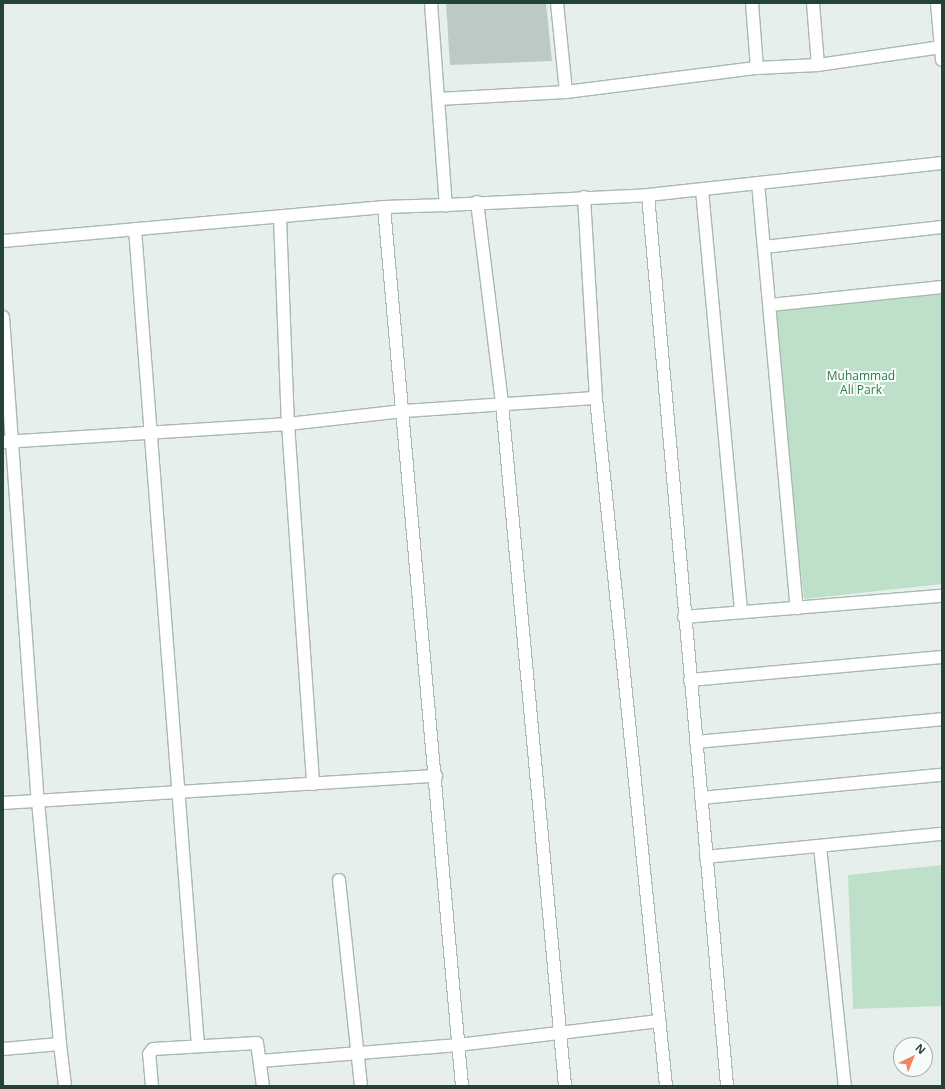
<!DOCTYPE html>
<html>
<head>
<meta charset="utf-8">
<style>
  body { margin:0 }
  #map { position:relative; width:945px; height:1089px; overflow:hidden; background:#e6efeb; font-family:"Open Sans",sans-serif }
  div>[style] { position:absolute }
  .green>* { inset:0; background:#bfe0c8 }
  .building>* { inset:0; background:#bbcac4 }
  .roads { filter:drop-shadow(1px 0 #a8b8b2) drop-shadow(-1px 0 #a8b8b2) drop-shadow(0 1px #a8b8b2) drop-shadow(0 -1px #a8b8b2) }
  .minor>* { height:12px; margin:-6px; padding:0 6px; transform-origin:6px; border-radius:6px; background:#fff }
  span { translate:-50% -50%; white-space:nowrap; text-align:center; line-height:1.15; -webkit-text-stroke:4px #f7fbf9; paint-order:stroke }
  .park-label { font-size:12px; color:#2d7a4b }
  .frame { position:absolute; inset:0; border:4px solid #24423a; pointer-events:none }
  .north { position:absolute; left:893px; top:1037px; width:40px; height:40px; box-sizing:border-box; background:#f7fbf9; border:1px solid #a3b1ad; border-radius:50%; rotate:43deg; font-size:11px; font-weight:700; line-height:16px; text-align:center; color:#24423a }
  .north::after { content:''; display:block; margin:auto; width:14px; height:18px; background:#f4845f; clip-path:polygon(50% 0,100% 100%,50% 72%,0 100%) }
</style>
</head>
<body>
<div id="map">
  <div class="green">
    <div style="clip-path:polygon(942px 292px,942px 584px,804px 599px,772px 311px)"></div>
    <div style="clip-path:polygon(942px 865px,942px 1006px,853px 1009px,848px 875px)"></div>
  </div>
  <div class="building">
    <div style="clip-path:polygon(446px 3px,546px 3px,552px 61px,450px 65px)"></div>
  </div>
  <div class="roads">
    <div class="minor">
      <div style="left:431px;top:3px;width:203px;rotate:85.8deg"></div>
      <div style="left:446px;top:205px;width:202px;rotate:-2.8deg"></div>
      <div style="left:648px;top:195px;width:296px;rotate:-6.2deg"></div>
      <div style="left:557px;top:3px;width:89px;rotate:84.2deg"></div>
      <div style="left:752px;top:3px;width:65px;rotate:85.6deg"></div>
      <div style="left:813px;top:3px;width:62px;rotate:85.4deg"></div>
      <div style="left:937px;top:3px;width:57px;rotate:85deg"></div>
      <div style="left:438px;top:99px;width:128px;rotate:-3.1deg"></div>
      <div style="left:566px;top:92px;width:193px;rotate:-7.2deg"></div>
      <div style="left:757px;top:68px;width:61px;rotate:-2.8deg"></div>
      <div style="left:818px;top:65px;width:124px;rotate:-8.3deg"></div>
      <div style="left:758px;top:183px;width:427px;rotate:84.8deg"></div>
      <div style="left:702px;top:190px;width:424px;rotate:84.7deg"></div>
      <div style="left:648px;top:195px;width:894px;rotate:84.93deg"></div>
      <div style="left:584px;top:197px;width:201px;rotate:86.6deg"></div>
      <div style="left:596px;top:398px;width:692px;rotate:84.19deg"></div>
      <div style="left:477px;top:202px;width:204px;rotate:82.9deg"></div>
      <div style="left:502px;top:404px;width:685px;rotate:84.72deg"></div>
      <div style="left:384px;top:207px;width:882px;rotate:84.93deg"></div>
      <div style="left:280px;top:218px;width:206px;rotate:87.8deg"></div>
      <div style="left:288px;top:424px;width:361px;rotate:86deg"></div>
      <div style="left:135px;top:229px;width:819px;rotate:85.59deg"></div>
      <div style="left:3px;top:241px;width:383px;rotate:-5.1deg"></div>
      <div style="left:384px;top:207px;width:62px;rotate:-1.8deg"></div>
      <div style="left:764px;top:247px;width:179px;rotate:-6.4deg"></div>
      <div style="left:770px;top:305px;width:173px;rotate:-6deg"></div>
      <div style="left:3px;top:317px;width:485px;rotate:85.9deg"></div>
      <div style="left:38px;top:801px;width:244px;rotate:84.8deg"></div>
      <div style="left:3px;top:442px;width:286px;rotate:-3.6deg"></div>
      <div style="left:288px;top:424px;width:116px;rotate:-6.4deg"></div>
      <div style="left:403px;top:411px;width:193px;rotate:-3.9deg"></div>
      <div style="left:684px;top:617px;width:259px;rotate:-4.7deg"></div>
      <div style="left:690px;top:680px;width:253px;rotate:-5.2deg"></div>
      <div style="left:696px;top:742px;width:247px;rotate:-5.3deg"></div>
      <div style="left:701px;top:798px;width:242px;rotate:-5.5deg"></div>
      <div style="left:3px;top:803px;width:434px;rotate:-3.6deg"></div>
      <div style="left:820px;top:846px;width:241px;rotate:84.1deg"></div>
      <div style="left:706px;top:857px;width:237px;rotate:-5.6deg"></div>
      <div style="left:339px;top:880px;width:207px;rotate:83.9deg"></div>
      <div style="left:3px;top:1049px;width:57px;rotate:-5deg"></div>
      <div style="left:60px;top:1044px;width:42px;rotate:83.2deg"></div>
      <div style="left:260px;top:1061px;width:199px;rotate:-4.6deg"></div>
      <div style="left:458px;top:1045px;width:203px;rotate:-6.8deg"></div>
      <div style="left:152px;top:1086px;width:32px;rotate:-95deg"></div>
      <div style="left:149px;top:1054px;width:6px;rotate:-51deg"></div>
      <div style="left:153px;top:1049px;width:104px;rotate:-3.3deg"></div>
      <div style="left:257px;top:1043px;width:43px;rotate:82.1deg"></div>
    </div>
  </div>
  <div class="park-label">
    <span style="left:861px;top:383px">Muhammad<br>Ali Park</span>
  </div>
  <div class="frame"></div>
  <div class="north">N</div>
</div>
</body>
</html>
